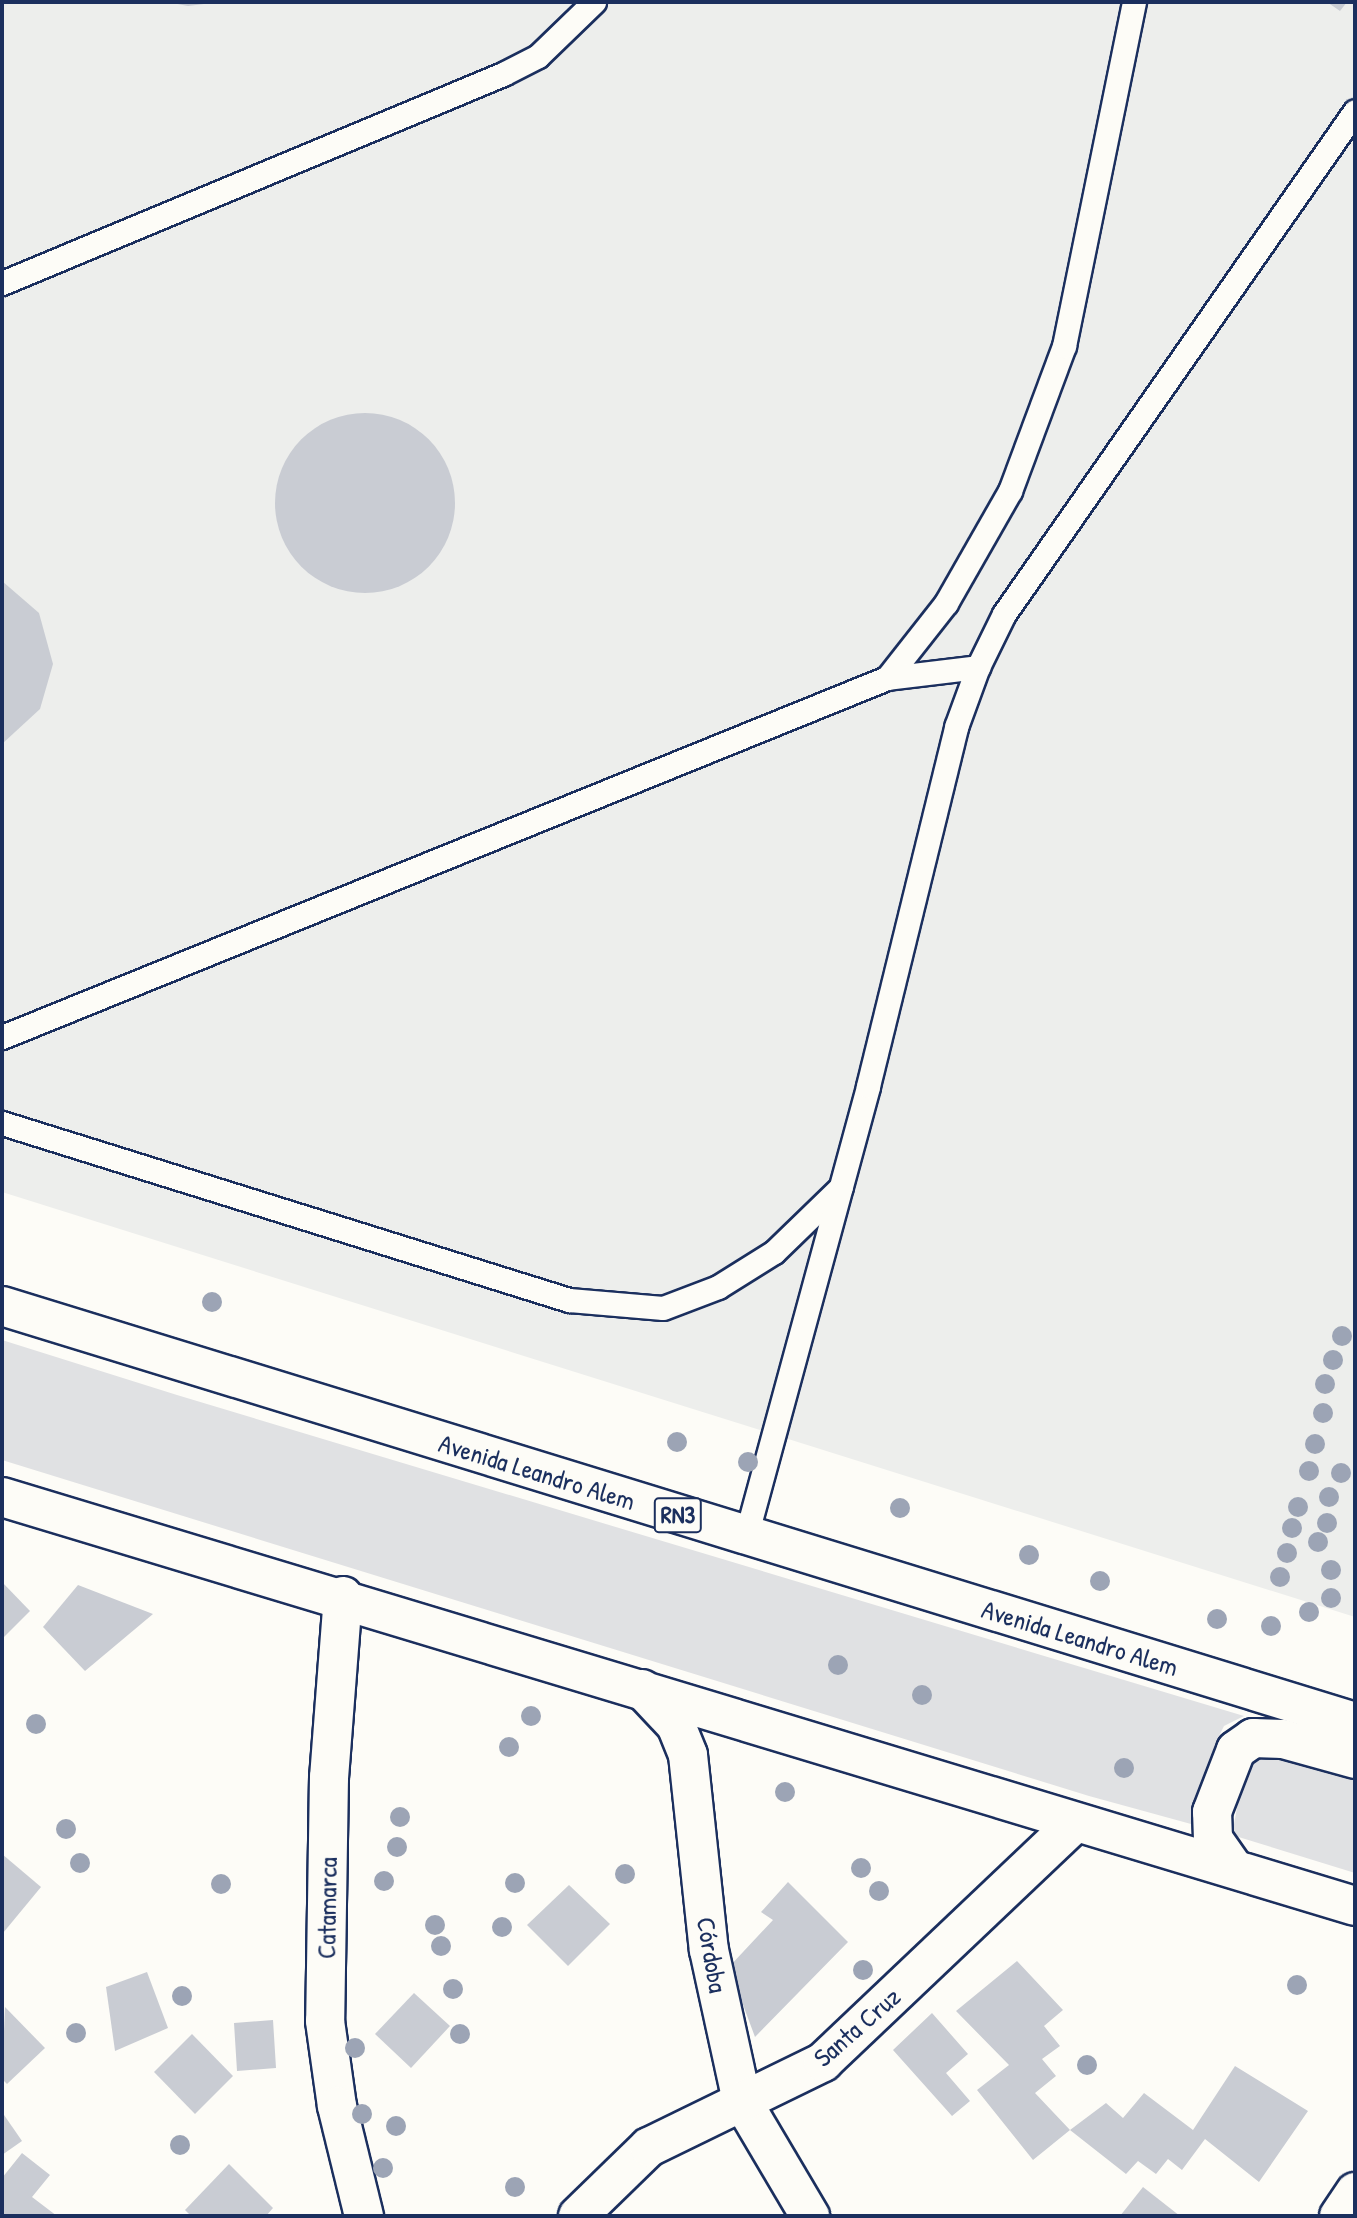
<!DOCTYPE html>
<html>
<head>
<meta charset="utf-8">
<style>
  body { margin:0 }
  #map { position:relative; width:1357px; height:2218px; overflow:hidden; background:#fdfcf7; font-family:"Patrick Hand",sans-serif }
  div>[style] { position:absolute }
  .built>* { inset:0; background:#edeeec }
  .green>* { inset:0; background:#e0e1e3 }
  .building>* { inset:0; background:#c9ccd3 }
  .round { border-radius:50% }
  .roads { filter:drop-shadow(2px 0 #1b2f5e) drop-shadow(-2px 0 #1b2f5e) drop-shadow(0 2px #1b2f5e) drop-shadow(0 -2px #1b2f5e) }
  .lane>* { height:23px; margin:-11.5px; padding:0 11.5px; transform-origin:11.5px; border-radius:11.5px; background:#fdfcf7 }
  .street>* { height:38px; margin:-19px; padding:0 19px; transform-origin:19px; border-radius:19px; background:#fdfcf7 }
  .highway>* { height:38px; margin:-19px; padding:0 19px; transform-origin:19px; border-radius:19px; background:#fdfcf7 }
  .trees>* { width:20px; height:20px; margin:-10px; border-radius:50%; background:#9ca4b5 }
  span { translate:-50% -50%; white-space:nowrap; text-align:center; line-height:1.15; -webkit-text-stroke:5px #fdfcf7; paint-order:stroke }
  .shield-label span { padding:2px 5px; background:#fdfcf7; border:2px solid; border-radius:5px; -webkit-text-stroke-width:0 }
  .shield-label { font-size:24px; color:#1b2f5e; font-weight:700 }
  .street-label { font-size:26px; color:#1b2f5e }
  .frame { position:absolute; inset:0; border:4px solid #1b2f5e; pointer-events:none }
</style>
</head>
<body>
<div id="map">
  <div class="built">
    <div style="clip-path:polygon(2px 2px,1355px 2px,1355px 1617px,2px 1192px)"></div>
  </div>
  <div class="green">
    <div style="clip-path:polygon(2px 1340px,177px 1395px,1244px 1716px,1224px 1726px,1215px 1744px,1191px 1824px,1089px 1796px,2px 1460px)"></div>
    <div style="clip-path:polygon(1268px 1751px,1355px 1779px,1355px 1873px,1232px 1835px,1242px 1781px,1253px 1759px)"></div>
  </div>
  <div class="building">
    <div style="clip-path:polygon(167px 2px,212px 2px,212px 3px,188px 6px)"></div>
    <div style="clip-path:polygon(1327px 2px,1347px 2px,1340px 11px)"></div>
    <div class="round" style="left:275px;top:413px;width:180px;height:180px"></div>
    <div style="clip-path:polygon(2px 581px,39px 613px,53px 664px,40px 709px,2px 744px)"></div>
    <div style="clip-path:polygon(2px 1582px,30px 1611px,2px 1639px)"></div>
    <div style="clip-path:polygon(78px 1585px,153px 1614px,85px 1671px,43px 1627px)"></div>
    <div style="clip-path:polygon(2px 1854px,41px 1887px,3px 1933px,2px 1931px)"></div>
    <div style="clip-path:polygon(788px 1882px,848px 1942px,755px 2037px,729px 1967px,773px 1920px,761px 1912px)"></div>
    <div style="clip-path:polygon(569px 1885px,610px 1924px,568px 1966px,527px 1925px)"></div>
    <div style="clip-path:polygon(1017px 1961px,1063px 2010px,1044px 2026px,1060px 2046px,1042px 2059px,1056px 2076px,1035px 2093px,1070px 2130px,1033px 2160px,977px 2090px,1009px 2065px,956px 2011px)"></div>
    <div style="clip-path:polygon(147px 1972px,168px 2028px,115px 2051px,106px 1987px)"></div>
    <div style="clip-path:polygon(414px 1993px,450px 2026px,411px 2068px,375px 2034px)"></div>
    <div style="clip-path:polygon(5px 2007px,45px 2048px,7px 2084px,2px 2079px)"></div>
    <div style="clip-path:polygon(932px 2013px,968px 2054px,946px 2073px,970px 2101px,952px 2116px,893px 2050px)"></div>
    <div style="clip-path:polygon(273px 2020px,276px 2068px,237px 2071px,234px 2023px)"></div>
    <div style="clip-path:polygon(192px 2034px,233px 2076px,195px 2114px,154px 2072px)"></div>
    <div style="clip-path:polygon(1235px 2066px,1308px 2111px,1259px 2182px,1205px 2139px,1182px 2170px,1168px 2159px,1156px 2174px,1138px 2161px,1126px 2174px,1070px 2130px,1106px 2103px,1123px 2118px,1144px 2093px,1193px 2130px)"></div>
    <div style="clip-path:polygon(2px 2112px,22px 2141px,2px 2155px)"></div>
    <div style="clip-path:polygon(22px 2153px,50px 2175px,32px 2197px,57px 2216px,2px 2216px,2px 2178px)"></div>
    <div style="clip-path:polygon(229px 2164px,273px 2208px,266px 2216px,191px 2216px,185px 2210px)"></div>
    <div style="clip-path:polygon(1143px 2187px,1180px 2216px,1120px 2216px)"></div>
  </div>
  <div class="roads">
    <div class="lane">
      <div style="left:2px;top:283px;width:543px;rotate:-22.64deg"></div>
      <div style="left:503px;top:74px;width:39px;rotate:-27deg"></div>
      <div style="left:538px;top:56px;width:78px;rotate:-44deg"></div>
      <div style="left:887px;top:678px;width:95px;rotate:-51.8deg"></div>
      <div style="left:946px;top:603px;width:129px;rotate:-60.3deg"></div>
      <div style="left:1010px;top:491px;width:155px;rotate:-69.6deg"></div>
      <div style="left:1064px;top:346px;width:351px;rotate:-78.5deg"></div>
      <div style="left:2px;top:1037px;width:955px;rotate:-22.08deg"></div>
      <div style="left:887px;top:678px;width:92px;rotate:-6.9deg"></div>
      <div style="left:2px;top:1123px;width:594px;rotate:17.34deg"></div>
      <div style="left:569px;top:1300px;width:94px;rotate:4.9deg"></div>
      <div style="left:663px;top:1308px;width:59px;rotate:-20.9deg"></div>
      <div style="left:718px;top:1287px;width:66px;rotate:-32deg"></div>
      <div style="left:774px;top:1252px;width:93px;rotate:-44.1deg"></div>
      <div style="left:746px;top:1536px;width:466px;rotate:-74.8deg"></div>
      <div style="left:868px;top:1086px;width:370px;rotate:-76.2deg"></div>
      <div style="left:956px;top:727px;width:64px;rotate:-69.9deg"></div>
      <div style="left:978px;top:667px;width:59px;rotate:-63.9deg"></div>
      <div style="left:1004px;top:614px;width:613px;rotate:-55.09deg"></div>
    </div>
    <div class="street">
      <div style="left:343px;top:1596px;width:182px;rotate:94.4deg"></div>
      <div style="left:329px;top:1777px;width:244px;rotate:90.9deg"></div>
      <div style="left:325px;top:2021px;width:86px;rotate:82deg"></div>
      <div style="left:337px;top:2106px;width:113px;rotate:76.2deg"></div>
      <div style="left:642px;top:1689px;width:50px;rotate:46.6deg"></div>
      <div style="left:676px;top:1725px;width:32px;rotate:68deg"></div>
      <div style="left:688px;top:1755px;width:196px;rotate:83.9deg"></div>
      <div style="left:709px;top:1950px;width:155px;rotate:77.7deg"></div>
      <div style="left:742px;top:2101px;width:134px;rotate:59.4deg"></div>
      <div style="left:578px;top:2216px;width:99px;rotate:-44.2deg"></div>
      <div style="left:649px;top:2147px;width:194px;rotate:-26deg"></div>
      <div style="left:823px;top:2062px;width:347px;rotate:-43.5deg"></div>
      <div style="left:1339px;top:2216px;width:29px;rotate:-56deg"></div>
    </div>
    <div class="highway">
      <div style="left:2px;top:1306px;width:1416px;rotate:17.09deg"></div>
      <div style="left:2px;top:1497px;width:1413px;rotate:16.82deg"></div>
      <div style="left:1232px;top:1866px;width:33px;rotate:-125deg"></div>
      <div style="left:1213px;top:1839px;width:27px;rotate:-92deg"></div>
      <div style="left:1212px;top:1812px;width:66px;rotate:-68.8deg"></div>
      <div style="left:1236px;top:1750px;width:21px;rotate:-35deg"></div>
      <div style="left:1253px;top:1738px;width:30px;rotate:2deg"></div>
      <div style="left:1283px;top:1739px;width:75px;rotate:15.5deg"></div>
    </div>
  </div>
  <div class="trees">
    <div style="left:212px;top:1302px"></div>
    <div style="left:1342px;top:1336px"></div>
    <div style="left:1333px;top:1360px"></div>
    <div style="left:1325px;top:1384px"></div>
    <div style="left:1323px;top:1413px"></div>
    <div style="left:677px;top:1442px"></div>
    <div style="left:1315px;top:1444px"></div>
    <div style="left:748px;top:1462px"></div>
    <div style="left:1309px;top:1471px"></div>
    <div style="left:1341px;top:1473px"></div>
    <div style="left:1329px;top:1497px"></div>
    <div style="left:1298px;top:1507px"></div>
    <div style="left:900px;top:1508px"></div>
    <div style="left:1327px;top:1523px"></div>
    <div style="left:1292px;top:1528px"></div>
    <div style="left:1318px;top:1542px"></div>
    <div style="left:1287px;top:1553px"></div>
    <div style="left:1029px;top:1555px"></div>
    <div style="left:1331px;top:1570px"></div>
    <div style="left:1280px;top:1577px"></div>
    <div style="left:1100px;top:1581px"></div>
    <div style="left:1331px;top:1598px"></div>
    <div style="left:1309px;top:1612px"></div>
    <div style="left:1217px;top:1619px"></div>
    <div style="left:1271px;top:1626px"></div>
    <div style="left:838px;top:1665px"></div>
    <div style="left:922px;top:1695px"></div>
    <div style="left:531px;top:1716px"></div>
    <div style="left:36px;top:1724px"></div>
    <div style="left:509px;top:1747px"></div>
    <div style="left:1124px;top:1768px"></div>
    <div style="left:785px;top:1792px"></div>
    <div style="left:400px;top:1817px"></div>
    <div style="left:66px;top:1829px"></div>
    <div style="left:397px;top:1847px"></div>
    <div style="left:80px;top:1863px"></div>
    <div style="left:861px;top:1868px"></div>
    <div style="left:625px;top:1874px"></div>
    <div style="left:384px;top:1881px"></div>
    <div style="left:515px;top:1883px"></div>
    <div style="left:221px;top:1884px"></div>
    <div style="left:879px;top:1891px"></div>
    <div style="left:435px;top:1925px"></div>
    <div style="left:502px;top:1927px"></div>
    <div style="left:441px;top:1946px"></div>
    <div style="left:863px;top:1970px"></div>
    <div style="left:1297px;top:1985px"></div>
    <div style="left:453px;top:1989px"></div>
    <div style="left:182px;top:1996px"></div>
    <div style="left:76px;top:2033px"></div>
    <div style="left:460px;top:2034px"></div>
    <div style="left:355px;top:2048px"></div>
    <div style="left:1087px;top:2065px"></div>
    <div style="left:362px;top:2114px"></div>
    <div style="left:396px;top:2126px"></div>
    <div style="left:180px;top:2145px"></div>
    <div style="left:383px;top:2168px"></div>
    <div style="left:515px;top:2187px"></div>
  </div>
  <div class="shield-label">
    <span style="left:678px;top:1515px">RN3</span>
  </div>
  <div class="street-label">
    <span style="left:537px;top:1472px;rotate:17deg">Avenida Leandro Alem</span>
    <span style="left:1080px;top:1638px;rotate:17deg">Avenida Leandro Alem</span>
    <span style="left:327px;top:1908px;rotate:-89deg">Catamarca</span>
    <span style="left:712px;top:1955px;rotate:80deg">Córdoba</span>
    <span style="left:857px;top:2027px;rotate:-41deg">Santa Cruz</span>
  </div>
  <div class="frame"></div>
</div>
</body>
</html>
